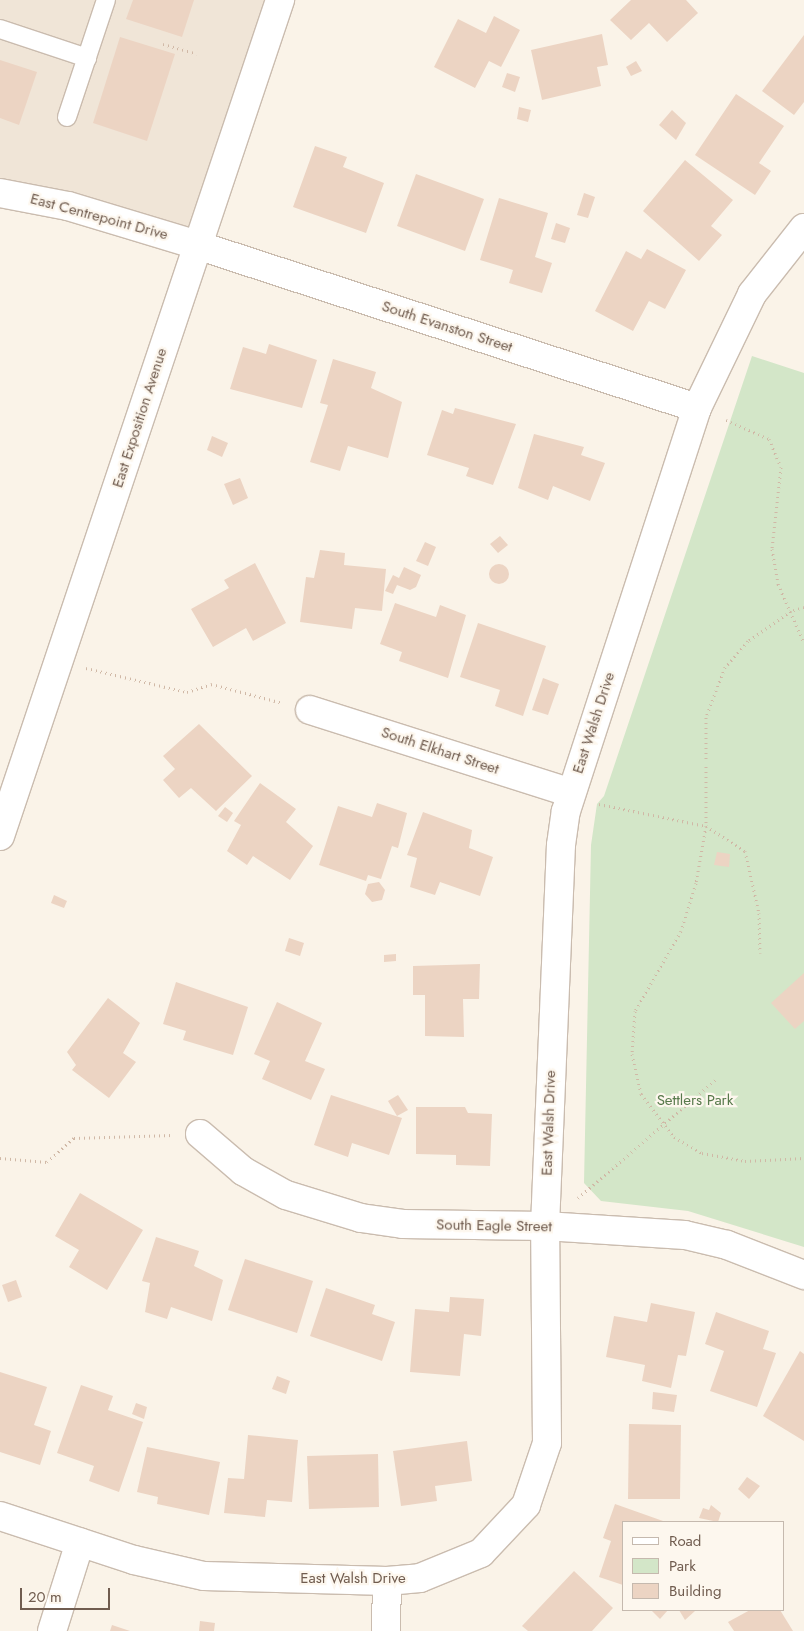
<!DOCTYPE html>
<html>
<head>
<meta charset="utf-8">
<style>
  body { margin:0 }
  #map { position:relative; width:804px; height:1631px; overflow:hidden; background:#faf3e8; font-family:Jost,sans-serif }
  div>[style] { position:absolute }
  .residential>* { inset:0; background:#f0e5d7 }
  .green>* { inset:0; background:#d3e6c8 }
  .building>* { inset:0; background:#ecd4c3 }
  .round { border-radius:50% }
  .path>* { height:3px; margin-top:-1.5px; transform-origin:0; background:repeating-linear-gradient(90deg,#d0b8a6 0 1px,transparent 0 5px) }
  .roads { filter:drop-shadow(1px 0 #cabcaf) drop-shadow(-1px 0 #cabcaf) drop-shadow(0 1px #cabcaf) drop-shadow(0 -1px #cabcaf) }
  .lane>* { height:18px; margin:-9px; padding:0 9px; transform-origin:9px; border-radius:9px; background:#fff }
  .street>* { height:28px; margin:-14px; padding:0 14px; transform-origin:14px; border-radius:14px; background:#fff }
  .secondary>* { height:28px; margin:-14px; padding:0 14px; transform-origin:14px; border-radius:14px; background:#fff }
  span { translate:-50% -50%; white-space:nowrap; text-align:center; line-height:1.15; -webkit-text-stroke:4.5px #fdf7ee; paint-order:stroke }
  .street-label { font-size:15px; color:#705c4f }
  .park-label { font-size:15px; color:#587a4c }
  .legend { position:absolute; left:622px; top:1521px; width:162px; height:90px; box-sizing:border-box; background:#fdf7ee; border:1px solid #c5b9ae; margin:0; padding:6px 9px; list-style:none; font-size:15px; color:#705c4f }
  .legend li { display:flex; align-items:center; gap:10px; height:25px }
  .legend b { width:25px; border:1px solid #c5b9ae }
  .scale { position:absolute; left:20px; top:1588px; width:90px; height:22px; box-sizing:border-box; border:2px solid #705c4f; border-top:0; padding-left:6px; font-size:15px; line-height:18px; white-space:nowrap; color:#705c4f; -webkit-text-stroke:4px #fdf7ee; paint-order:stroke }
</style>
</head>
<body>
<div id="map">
  <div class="residential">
    <div style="clip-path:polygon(0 0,280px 0,197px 245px,0 193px)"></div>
  </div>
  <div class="green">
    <div style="clip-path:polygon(752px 356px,804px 373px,804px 1247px,688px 1211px,601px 1201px,584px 1183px,591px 845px,597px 804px,604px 796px)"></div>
  </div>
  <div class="building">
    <div style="clip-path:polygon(133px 0,194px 0,182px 37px,126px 19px)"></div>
    <div style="clip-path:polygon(631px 0,686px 0,698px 13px,667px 42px,649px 23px,631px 40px,610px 20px)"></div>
    <div style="clip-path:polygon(494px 16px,520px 30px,501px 67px,489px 61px,475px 88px,434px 67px,458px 19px,486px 33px)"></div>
    <div style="clip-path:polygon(602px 34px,608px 65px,597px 67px,601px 86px,542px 100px,531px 50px)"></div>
    <div style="clip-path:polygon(804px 35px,804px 102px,794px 115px,762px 91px)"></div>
    <div style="clip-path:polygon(120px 37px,175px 54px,147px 141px,93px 123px)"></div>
    <div style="clip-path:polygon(0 60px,37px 72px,19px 125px,0 118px)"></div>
    <div style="clip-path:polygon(636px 61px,642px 71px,631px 76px,626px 67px)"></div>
    <div style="clip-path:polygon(507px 73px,520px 77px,515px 92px,502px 87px)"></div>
    <div style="clip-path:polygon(736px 94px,784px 126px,759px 163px,771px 171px,755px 195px,695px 155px)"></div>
    <div style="clip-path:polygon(519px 107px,531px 110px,528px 122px,517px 119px)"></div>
    <div style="clip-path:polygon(672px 110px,686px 123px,676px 140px,659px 125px)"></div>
    <div style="clip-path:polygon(315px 146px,347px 157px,343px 167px,384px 183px,366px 233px,293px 207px)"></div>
    <div style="clip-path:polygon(685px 160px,733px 200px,711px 226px,722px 235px,699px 261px,643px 211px)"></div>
    <div style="clip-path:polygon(416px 174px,484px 199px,465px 251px,397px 226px)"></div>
    <div style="clip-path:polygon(584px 193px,595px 197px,588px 218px,577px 215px)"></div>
    <div style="clip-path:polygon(499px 198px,548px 213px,535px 257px,552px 263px,542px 293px,509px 283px,513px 270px,480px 260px)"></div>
    <div style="clip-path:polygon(556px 223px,570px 228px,565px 243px,551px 239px)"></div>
    <div style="clip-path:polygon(647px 249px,686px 270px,665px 309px,649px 301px,633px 331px,595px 311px,626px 251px,641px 259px)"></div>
    <div style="clip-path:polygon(269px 344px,317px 360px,302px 408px,230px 389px,243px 347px,266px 354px)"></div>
    <div style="clip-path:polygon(333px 359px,376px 372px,371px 388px,402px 402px,388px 458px,348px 446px,340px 471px,310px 462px,328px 405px,320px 403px)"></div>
    <div style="clip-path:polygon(455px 408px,516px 424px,493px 485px,466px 476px,469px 468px,427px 455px,442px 410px,453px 414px)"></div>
    <div style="clip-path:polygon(534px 434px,584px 447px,581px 455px,605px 463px,590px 501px,553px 486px,548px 500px,518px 488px)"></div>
    <div style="clip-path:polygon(212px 436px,228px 443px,222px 457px,207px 450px)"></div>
    <div style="clip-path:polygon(240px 478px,248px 498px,233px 505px,224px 484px)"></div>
    <div style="clip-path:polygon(500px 536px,508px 545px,498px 553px,490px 544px)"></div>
    <div style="clip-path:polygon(425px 542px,436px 547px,428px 566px,416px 561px)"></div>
    <div style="clip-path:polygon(320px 550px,345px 553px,344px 565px,386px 569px,382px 611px,355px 608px,352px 629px,300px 622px,306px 577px,314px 578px)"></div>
    <div style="clip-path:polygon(255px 563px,286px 623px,253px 641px,246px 628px,213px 647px,191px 609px,229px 588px,224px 580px)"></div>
    <div class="round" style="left:489px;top:564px;width:20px;height:20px"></div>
    <div style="clip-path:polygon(404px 567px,421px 575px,416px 587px,410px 590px,397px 585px,393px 594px,385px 591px,393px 575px,399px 578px)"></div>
    <div style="clip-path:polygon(395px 603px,436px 617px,440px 605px,466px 615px,448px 678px,399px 661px,402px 652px,380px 644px)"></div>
    <div style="clip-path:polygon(478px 623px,546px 646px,523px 716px,495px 706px,500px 690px,460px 677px)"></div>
    <div style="clip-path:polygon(543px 678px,559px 684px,548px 715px,532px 710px)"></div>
    <div style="clip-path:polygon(199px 724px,252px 776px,216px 811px,191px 788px,179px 798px,163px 780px,175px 769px,163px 756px)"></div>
    <div style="clip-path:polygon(260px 783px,296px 809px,286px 822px,313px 846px,290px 880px,253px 856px,247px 865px,227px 851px,241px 825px,234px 821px)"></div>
    <div style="clip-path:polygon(377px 803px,407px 813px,398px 848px,392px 846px,381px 879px,368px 875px,366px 881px,319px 865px,338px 806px,372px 817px)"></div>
    <div style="clip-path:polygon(225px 807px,233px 813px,227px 822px,218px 816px)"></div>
    <div style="clip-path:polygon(423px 812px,472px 830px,469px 848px,493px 857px,480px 896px,440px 882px,435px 895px,410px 887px,417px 858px,407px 855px)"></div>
    <div style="clip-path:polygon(717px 852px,730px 854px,729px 867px,714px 865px)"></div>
    <div style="clip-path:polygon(379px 882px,385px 890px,382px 900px,372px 902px,365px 894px,368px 884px)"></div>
    <div style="clip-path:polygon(54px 895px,67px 901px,64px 908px,51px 903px)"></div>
    <div style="clip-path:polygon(289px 938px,304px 943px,300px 956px,285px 951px)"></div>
    <div style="clip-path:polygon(396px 954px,396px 961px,384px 962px,384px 955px)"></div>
    <div style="clip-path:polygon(480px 964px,479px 999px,463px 999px,464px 1037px,425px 1036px,425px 995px,413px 995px,413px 966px)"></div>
    <div style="clip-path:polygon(804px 973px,804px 1021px,795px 1029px,771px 1003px)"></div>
    <div style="clip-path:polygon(176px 982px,248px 1007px,233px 1055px,183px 1040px,186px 1031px,163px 1024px)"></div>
    <div style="clip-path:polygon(108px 998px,140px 1023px,123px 1053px,136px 1062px,109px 1098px,72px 1070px,76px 1065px,67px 1052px)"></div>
    <div style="clip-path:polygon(277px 1002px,322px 1023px,305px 1061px,325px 1069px,311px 1100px,262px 1079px,270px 1061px,254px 1054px)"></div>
    <div style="clip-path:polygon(331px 1095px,402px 1118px,389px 1155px,352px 1143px,348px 1157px,314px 1145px)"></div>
    <div style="clip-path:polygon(398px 1095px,408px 1110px,397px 1116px,388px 1101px)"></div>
    <div style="clip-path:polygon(416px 1107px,465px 1107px,468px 1113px,492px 1114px,490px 1166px,456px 1165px,456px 1155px,416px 1154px)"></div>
    <div style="clip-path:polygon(80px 1193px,143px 1230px,107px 1290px,69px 1267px,79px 1250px,55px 1236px)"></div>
    <div style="clip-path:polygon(156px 1237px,199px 1251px,194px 1266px,223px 1280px,212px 1321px,171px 1307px,167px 1319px,145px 1312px,150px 1283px,142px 1281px)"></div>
    <div style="clip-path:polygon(245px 1259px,313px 1281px,297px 1333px,228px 1310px)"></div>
    <div style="clip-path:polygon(16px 1280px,22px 1297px,8px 1302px,2px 1285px)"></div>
    <div style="clip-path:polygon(326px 1288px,375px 1305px,372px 1314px,395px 1322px,382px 1361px,310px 1336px)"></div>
    <div style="clip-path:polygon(450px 1297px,484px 1299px,481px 1336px,464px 1334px,460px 1376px,410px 1372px,415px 1309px,449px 1312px)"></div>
    <div style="clip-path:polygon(651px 1303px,695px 1312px,686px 1356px,678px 1355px,671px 1388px,642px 1381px,645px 1365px,606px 1357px,614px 1316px,647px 1322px)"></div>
    <div style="clip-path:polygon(716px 1312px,769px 1331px,763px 1349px,776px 1353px,757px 1407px,710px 1391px,724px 1351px,705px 1344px)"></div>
    <div style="clip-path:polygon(800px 1351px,804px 1354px,804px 1441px,763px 1416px)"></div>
    <div style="clip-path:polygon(0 1372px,47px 1387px,34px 1425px,51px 1431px,40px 1465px,0 1452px)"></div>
    <div style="clip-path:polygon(277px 1376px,290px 1381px,286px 1394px,272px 1389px)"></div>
    <div style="clip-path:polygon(81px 1385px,113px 1396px,108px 1410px,143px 1422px,119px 1492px,89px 1481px,94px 1466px,57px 1453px)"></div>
    <div style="clip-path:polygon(653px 1392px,677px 1395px,674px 1412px,652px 1409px)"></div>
    <div style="clip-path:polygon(136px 1403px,147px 1407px,144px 1419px,132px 1414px)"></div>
    <div style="clip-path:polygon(629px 1424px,681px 1425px,680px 1499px,628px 1499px)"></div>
    <div style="clip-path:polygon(248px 1435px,298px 1440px,292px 1502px,267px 1500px,265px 1517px,224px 1513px,228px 1478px,244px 1479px)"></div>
    <div style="clip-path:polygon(467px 1441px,472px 1481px,435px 1486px,437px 1501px,401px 1506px,393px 1451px)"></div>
    <div style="clip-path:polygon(147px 1447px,220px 1462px,209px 1515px,157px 1504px,158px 1497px,137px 1492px)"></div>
    <div style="clip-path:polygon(378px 1454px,379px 1507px,309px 1509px,307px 1456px)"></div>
    <div style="clip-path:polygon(747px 1477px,760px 1486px,749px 1499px,738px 1489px)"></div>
    <div style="clip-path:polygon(615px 1504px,663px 1521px,623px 1522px,623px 1585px,599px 1577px,611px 1541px,603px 1538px)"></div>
    <div style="clip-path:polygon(711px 1505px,721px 1513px,718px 1522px,699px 1518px,703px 1508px,709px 1510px)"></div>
    <div style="clip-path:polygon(574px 1571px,613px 1608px,592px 1631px,528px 1631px,522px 1626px)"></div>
    <div style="clip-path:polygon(651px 1610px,668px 1610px,660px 1619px)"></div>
    <div style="clip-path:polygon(679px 1610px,694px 1610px,695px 1611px,685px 1620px)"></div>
    <div style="clip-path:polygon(750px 1610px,780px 1610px,793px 1631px,734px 1631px,728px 1622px)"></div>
    <div style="clip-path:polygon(200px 1621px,215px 1623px,214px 1631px,199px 1631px)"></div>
    <div style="clip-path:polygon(112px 1625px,130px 1631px,110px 1631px)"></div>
  </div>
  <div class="path">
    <div style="left:163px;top:44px;width:35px;rotate:16deg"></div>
    <div style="left:726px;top:420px;width:47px;rotate:23.8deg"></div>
    <div style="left:769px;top:439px;width:30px;rotate:67deg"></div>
    <div style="left:781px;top:467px;width:82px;rotate:96.3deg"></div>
    <div style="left:772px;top:549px;width:36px;rotate:80deg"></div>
    <div style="left:778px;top:584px;width:64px;rotate:66.2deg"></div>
    <div style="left:804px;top:607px;width:14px;rotate:163deg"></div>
    <div style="left:791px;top:611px;width:52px;rotate:145.1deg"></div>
    <div style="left:748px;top:641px;width:35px;rotate:131deg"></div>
    <div style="left:725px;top:667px;width:53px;rotate:110.8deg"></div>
    <div style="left:706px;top:717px;width:109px;rotate:90deg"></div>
    <div style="left:706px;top:826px;width:58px;rotate:100deg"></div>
    <div style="left:696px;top:883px;width:50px;rotate:107.4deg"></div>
    <div style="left:681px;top:931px;width:92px;rotate:119.9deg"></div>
    <div style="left:635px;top:1011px;width:43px;rotate:94deg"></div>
    <div style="left:632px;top:1054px;width:41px;rotate:77.3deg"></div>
    <div style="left:641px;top:1094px;width:54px;rotate:52.5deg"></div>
    <div style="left:674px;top:1137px;width:32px;rotate:30deg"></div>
    <div style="left:702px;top:1153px;width:44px;rotate:10.5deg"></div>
    <div style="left:745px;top:1161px;width:59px;rotate:-2.9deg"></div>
    <div style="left:86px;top:668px;width:104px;rotate:13.4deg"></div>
    <div style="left:187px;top:692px;width:25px;rotate:-18deg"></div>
    <div style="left:211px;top:684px;width:74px;rotate:14.8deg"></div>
    <div style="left:599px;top:804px;width:109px;rotate:11.6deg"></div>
    <div style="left:706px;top:826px;width:46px;rotate:32.7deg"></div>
    <div style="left:745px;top:851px;width:64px;rotate:77.3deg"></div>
    <div style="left:759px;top:913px;width:40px;rotate:88.6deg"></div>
    <div style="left:0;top:1158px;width:47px;rotate:4.9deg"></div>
    <div style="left:47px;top:1162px;width:36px;rotate:-42deg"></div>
    <div style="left:74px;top:1138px;width:99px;rotate:-1.7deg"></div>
    <div style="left:578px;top:1198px;width:181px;rotate:-40.7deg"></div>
  </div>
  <div class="roads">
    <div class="lane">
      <div style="left:0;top:29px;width:92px;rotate:18.4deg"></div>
      <div style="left:67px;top:117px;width:123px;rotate:-71.6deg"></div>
    </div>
    <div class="street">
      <div style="left:197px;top:245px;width:526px;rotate:18.06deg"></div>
      <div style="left:310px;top:710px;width:274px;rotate:17.6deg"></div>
      <div style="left:200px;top:1134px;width:57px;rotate:40.7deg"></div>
      <div style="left:243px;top:1171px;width:49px;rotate:29.2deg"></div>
      <div style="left:286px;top:1195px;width:78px;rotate:17deg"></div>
      <div style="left:361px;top:1218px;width:42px;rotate:8.1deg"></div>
      <div style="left:403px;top:1224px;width:142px;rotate:0.8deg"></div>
      <div style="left:545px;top:1226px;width:140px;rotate:3.7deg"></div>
      <div style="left:685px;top:1235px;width:43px;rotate:13.4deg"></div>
      <div style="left:727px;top:1245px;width:83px;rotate:21.3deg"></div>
      <div style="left:0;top:1516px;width:141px;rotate:18.2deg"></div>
      <div style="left:134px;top:1560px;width:72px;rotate:12.9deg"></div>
      <div style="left:204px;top:1576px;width:183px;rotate:1.6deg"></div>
      <div style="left:387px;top:1581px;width:33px;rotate:-5deg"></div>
      <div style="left:420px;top:1578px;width:66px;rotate:-22.3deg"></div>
      <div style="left:481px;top:1553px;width:66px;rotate:-46.8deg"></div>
      <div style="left:526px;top:1505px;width:65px;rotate:-71.3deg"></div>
      <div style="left:547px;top:1443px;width:217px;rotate:-90.5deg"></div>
      <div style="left:545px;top:1226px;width:381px;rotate:-87.6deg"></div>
      <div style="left:561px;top:845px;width:34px;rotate:-82deg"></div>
      <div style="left:566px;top:811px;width:424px;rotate:-72deg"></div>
      <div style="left:697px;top:408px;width:127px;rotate:-64.2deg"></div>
      <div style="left:752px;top:294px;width:84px;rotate:-51.8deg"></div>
      <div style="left:52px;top:1631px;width:93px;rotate:-72.5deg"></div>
      <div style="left:386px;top:1631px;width:50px;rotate:-88.9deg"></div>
    </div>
    <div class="secondary">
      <div style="left:0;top:193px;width:69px;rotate:10.8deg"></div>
      <div style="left:68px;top:206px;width:135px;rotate:16.8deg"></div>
      <div style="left:0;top:836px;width:882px;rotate:-71.48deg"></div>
    </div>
  </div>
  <div class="street-label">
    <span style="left:99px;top:217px;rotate:15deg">East Centrepoint Drive</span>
    <span style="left:447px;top:327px;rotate:18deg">South Evanston Street</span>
    <span style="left:140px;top:418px;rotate:-72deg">East Exposition Avenue</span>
    <span style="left:594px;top:723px;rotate:-72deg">East Walsh Drive</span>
    <span style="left:440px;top:751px;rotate:18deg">South Elkhart Street</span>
    <span style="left:549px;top:1123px;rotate:-88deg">East Walsh Drive</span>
    <span style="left:494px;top:1226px;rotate:1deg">South Eagle Street</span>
    <span style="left:353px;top:1579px">East Walsh Drive</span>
  </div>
  <div class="park-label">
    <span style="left:695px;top:1101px">Settlers Park</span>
  </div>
  <ul class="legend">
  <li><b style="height:6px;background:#fff"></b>Road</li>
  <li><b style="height:14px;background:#d3e6c8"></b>Park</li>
  <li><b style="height:14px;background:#ecd4c3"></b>Building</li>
  </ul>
  <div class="scale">20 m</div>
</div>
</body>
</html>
